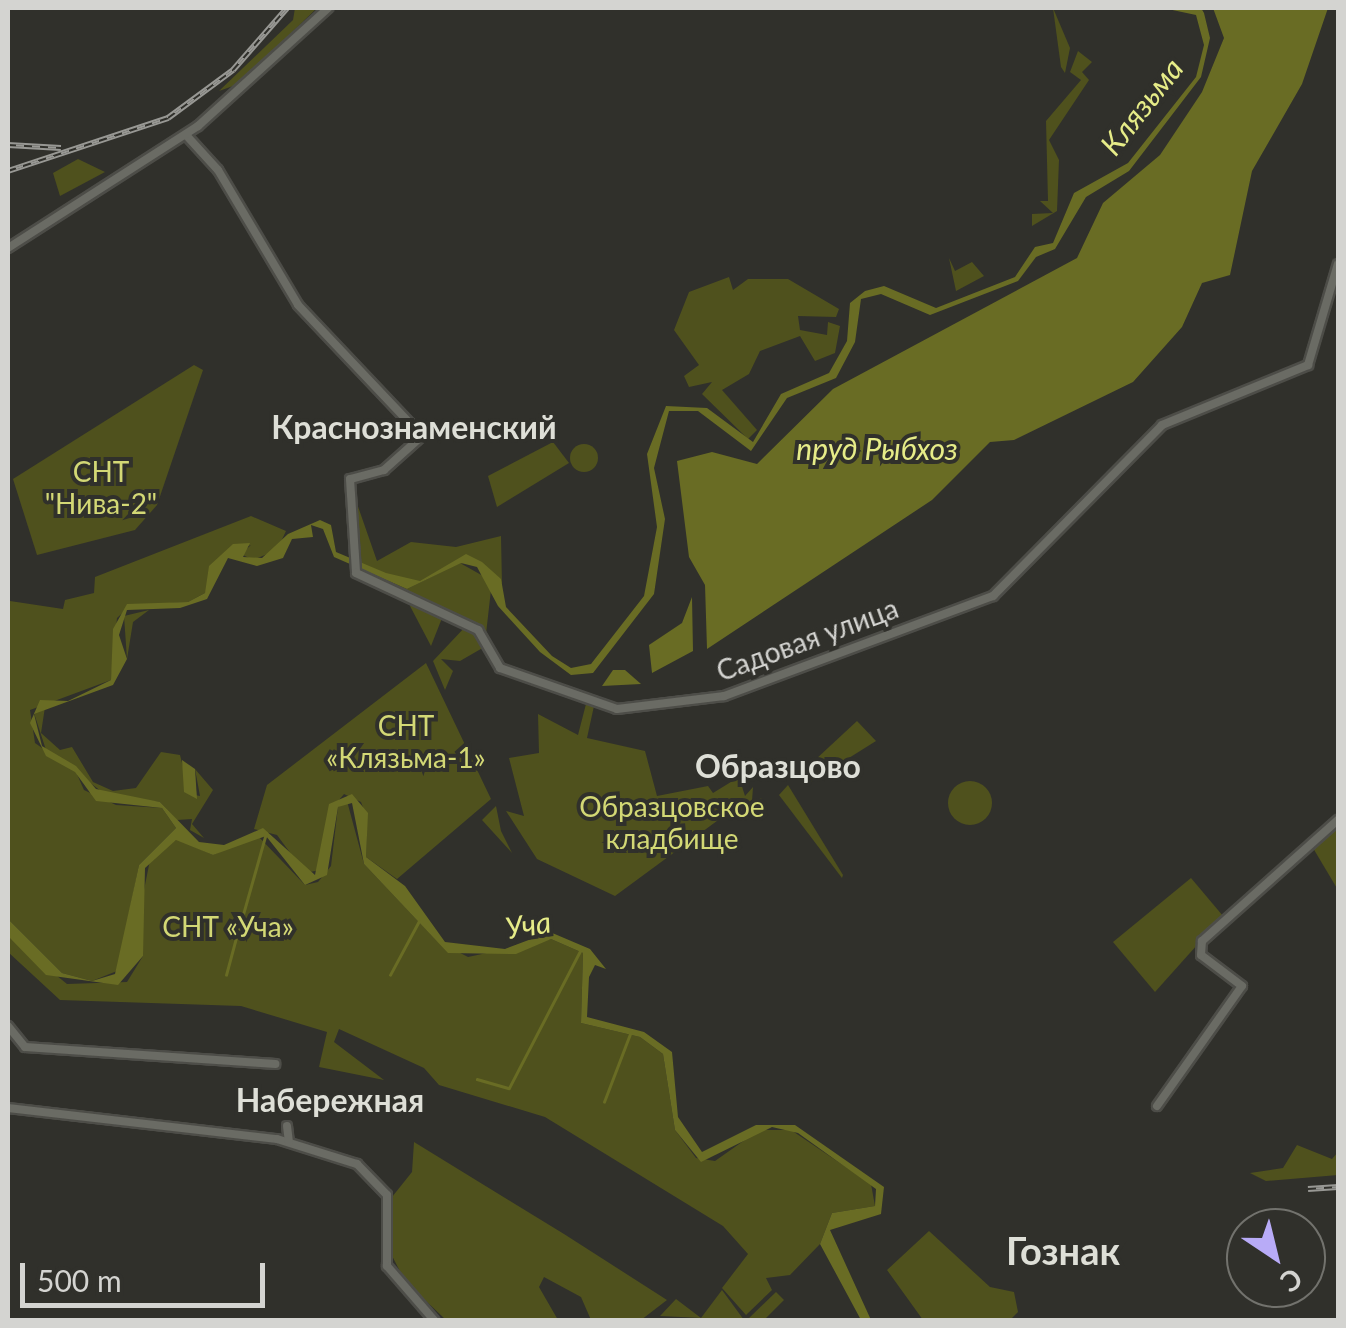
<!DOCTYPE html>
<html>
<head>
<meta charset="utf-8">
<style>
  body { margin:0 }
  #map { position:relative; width:1346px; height:1328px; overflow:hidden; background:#30302b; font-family:Lato,sans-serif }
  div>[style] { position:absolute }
  .green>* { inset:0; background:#4f511d }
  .round { border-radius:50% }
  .water>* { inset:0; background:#696c24 }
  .stream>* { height:2.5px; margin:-1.25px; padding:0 1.25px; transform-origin:1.25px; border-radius:1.25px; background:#696c24 }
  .roads { filter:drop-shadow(2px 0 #4d4d48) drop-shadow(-2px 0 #4d4d48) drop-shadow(0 2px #4d4d48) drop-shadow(0 -2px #4d4d48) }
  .secondary>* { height:8px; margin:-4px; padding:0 4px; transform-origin:4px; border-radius:4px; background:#6a6b64 }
  .rail>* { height:6px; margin-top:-3px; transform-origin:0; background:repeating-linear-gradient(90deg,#30302b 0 8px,#989894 0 16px); box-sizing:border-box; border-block:2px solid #989894 }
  span { translate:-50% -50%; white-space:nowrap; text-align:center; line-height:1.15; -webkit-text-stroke:8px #30302b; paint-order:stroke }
  .park-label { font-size:28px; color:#d3d875 }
  .street-label { font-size:28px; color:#d4d4d1 }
  .water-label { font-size:30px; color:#e6ec88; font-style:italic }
  .quarter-label { font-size:32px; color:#dedfd7; font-weight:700 }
  .district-label { font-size:38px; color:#dedfd7; font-weight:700 }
  .frame { position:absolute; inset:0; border:10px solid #d4d4d1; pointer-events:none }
  .north { position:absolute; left:1226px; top:1208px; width:100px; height:100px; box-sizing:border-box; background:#30302b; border:2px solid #72726d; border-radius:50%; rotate:145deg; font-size:28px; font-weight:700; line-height:40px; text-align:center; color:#d4d4d1 }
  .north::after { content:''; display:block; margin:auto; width:35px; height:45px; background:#b8abf7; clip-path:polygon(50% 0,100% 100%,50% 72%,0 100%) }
  .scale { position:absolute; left:20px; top:1263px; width:245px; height:45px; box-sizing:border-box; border:5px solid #d4d4d1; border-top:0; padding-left:12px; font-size:30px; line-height:35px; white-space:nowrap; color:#d4d4d1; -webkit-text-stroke:8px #30302b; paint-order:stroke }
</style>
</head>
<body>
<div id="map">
  <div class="green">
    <div style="clip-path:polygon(295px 8px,317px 8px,227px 95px,233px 86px,219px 91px,293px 20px)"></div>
    <div style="clip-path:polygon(1053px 8px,1070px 48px,1065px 73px,1061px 67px)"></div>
    <div style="clip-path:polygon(1078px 51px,1092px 62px,1082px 72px,1089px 80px,1049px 140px,1059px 160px,1057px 211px,1032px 226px,1032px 214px,1053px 213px,1040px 201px,1048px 201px,1046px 121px,1081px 80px,1070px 72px)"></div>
    <div style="clip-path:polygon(78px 159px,105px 172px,60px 196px,53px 173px)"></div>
    <div style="clip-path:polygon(949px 258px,955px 271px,972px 262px,984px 276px,956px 291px)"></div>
    <div style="clip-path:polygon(729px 277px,733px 290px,748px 279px,788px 279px,839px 309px,836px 317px,798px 316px,800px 330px,827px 335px,828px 322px,840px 326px,835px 353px,815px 361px,800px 336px,760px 351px,749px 374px,722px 390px,757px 430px,748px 439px,702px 394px,712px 382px,689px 387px,684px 376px,699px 365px,674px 330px,689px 292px)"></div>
    <div style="clip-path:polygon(194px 365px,203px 370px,157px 505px,135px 530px,37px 555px,13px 479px)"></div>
    <div style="clip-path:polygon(553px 442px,569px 463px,497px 507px,488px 476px)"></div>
    <div class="round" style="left:570px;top:444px;width:28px;height:28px"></div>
    <div style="clip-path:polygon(354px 495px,377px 561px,411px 542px,456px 547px,501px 536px,502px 584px,472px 559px,412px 585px,360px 565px,349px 538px)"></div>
    <div style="clip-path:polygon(251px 516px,286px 531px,277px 550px,253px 560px,241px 554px,251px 545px,225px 555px,205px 593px,188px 602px,131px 605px,117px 618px,111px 680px,30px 710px,35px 743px,76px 772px,84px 790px,116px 805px,162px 808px,176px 828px,139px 865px,117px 971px,92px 981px,62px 973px,8px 919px,8px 571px,10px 601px,63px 609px,65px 600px,94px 593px,95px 577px)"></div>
    <div style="clip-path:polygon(460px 563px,492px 581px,486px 634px,362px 576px,357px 567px,407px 589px)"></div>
    <div style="clip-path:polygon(415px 603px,442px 618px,431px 646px,410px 606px)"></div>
    <div style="clip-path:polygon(149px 610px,133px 622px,127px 659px,124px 616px)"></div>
    <div style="clip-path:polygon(466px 626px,486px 646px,460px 661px,441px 659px,453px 671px,445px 690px,433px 661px)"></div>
    <div style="clip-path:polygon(426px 663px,491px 799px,397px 879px,366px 857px,367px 818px,361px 802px,344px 794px,329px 812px,320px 870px,305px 873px,277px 835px,254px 829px,267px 785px)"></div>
    <div style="clip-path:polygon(586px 704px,594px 706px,587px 738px,645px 751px,657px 796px,708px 786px,713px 793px,739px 777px,745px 796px,753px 787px,752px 801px,762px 798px,739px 814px,740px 804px,615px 896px,537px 859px,506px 811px,524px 816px,509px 758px,539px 753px,538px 714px,578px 735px)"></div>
    <div style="clip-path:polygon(45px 707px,41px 733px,60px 750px,72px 747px,93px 782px,113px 791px,136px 788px,161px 752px,180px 755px,190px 794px,200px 796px,195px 769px,213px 790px,192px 824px,204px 838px,190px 830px,192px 819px,177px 820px,160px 802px,109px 797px,46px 750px,34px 713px)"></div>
    <div style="clip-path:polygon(857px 721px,876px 741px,809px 783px,801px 773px)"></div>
    <div class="round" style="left:948px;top:781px;width:44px;height:44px"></div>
    <div style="clip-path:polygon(788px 785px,843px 875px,842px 878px,779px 795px)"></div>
    <div style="clip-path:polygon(347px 801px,364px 864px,437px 941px,468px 957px,551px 939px,583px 953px,581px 1023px,640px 1037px,663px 1054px,675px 1130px,696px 1158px,715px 1161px,759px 1130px,791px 1130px,871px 1184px,875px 1206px,832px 1213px,820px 1244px,790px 1275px,766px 1278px,772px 1290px,746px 1315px,722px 1288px,748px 1254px,723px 1226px,545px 1117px,439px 1085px,424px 1068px,339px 1029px,334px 1042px,384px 1080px,319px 1067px,327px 1032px,241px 1006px,60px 1000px,8px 952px,8px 936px,67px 984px,127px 982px,143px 956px,138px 920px,150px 860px,177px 839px,213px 855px,257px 835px,305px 885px,318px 882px,331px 866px,338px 807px)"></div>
    <div style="clip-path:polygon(496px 806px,501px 831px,512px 853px,482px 820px)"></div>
    <div style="clip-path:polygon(1338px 825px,1338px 890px,1313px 848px)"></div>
    <div style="clip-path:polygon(1191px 878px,1223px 916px,1155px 992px,1113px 942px)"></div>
    <div style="clip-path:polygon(414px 1142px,564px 1234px,667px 1300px,641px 1320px,591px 1320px,581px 1297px,544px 1277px,539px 1287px,558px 1320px,446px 1320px,405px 1281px,388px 1248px,392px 1197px,412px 1172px)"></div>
    <div style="clip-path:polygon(1297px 1145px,1332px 1159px,1338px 1152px,1338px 1175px,1266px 1181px,1250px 1173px,1283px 1168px)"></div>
    <div style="clip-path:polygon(929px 1231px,990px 1287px,1014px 1292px,1018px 1312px,1010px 1320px,923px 1320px,887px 1270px)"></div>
    <div style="clip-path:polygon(722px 1290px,744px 1320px,660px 1316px,676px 1299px,701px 1318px)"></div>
    <div style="clip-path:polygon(776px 1292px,784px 1300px,764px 1320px,747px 1320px)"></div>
  </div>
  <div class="water">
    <div style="clip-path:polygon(1163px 8px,1201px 8px,1204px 13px,1210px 38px,1201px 77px,1129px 171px,1086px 197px,1055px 249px,1036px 257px,1018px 281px,930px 315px,881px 294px,861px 299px,855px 342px,836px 378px,787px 398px,751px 451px,698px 411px,669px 411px,654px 468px,665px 519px,654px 594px,593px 673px,571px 675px,540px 652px,498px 606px,477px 567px,461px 563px,407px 589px,334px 557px,323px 529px,311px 525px,313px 537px,292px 539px,283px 558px,257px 566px,228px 558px,207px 599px,180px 608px,127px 610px,119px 635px,127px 659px,113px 685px,34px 714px,42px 746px,76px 766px,96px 789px,160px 802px,199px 842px,224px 845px,263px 828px,315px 875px,329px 804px,352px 794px,368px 813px,366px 857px,405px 886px,445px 942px,505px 949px,550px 932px,590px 949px,606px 969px,595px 965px,589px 977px,587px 1017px,644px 1032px,672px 1052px,678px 1117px,702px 1152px,756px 1125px,795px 1125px,884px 1187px,881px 1214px,830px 1230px,871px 1320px,861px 1320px,820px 1244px,832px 1213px,875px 1206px,876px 1189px,798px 1133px,772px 1127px,701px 1162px,675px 1130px,663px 1054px,640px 1037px,581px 1023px,583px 953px,551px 939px,516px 954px,448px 953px,364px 864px,352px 803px,338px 807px,327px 875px,305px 885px,266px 836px,213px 855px,176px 840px,145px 868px,143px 956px,118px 985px,46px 975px,8px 936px,8px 919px,62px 973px,92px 981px,115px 974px,139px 865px,176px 828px,162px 808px,96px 801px,75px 772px,46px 756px,30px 723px,40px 700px,68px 701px,111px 680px,113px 629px,127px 604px,188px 602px,205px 593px,209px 566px,233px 544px,250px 543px,243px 557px,262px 558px,288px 534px,320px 520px,331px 525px,336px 552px,386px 573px,420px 581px,466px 554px,482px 562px,501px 579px,506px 607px,552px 656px,571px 668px,591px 664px,644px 596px,657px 527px,647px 454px,666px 406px,707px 408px,753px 442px,781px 394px,829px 373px,847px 341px,850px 303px,865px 291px,884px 286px,936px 308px,1015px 277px,1035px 247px,1053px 243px,1074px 193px,1128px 163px,1196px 77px,1204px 45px,1196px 15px)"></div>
    <div style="clip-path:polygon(1213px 8px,1328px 8px,1302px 84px,1252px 171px,1230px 275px,1202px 283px,1182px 327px,1133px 382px,1014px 440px,990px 442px,932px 500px,707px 649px,705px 585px,689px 557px,677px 461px,712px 452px,757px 464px,833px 389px,1077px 258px,1103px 203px,1160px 155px,1202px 92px,1224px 38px)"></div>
    <div style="clip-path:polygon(692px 597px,693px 651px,652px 673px,649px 645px,682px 623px)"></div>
    <div style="clip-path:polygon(613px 670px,625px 670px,641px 684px,602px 686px)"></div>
    <div style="clip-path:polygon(182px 760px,195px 769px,197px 799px,184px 792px)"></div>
  </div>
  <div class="stream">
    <div style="left:242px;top:918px;width:88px;rotate:-74.2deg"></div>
    <div style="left:226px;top:975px;width:54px;rotate:-74.9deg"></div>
    <div style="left:390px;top:975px;width:61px;rotate:-61.8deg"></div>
    <div style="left:477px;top:1079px;width:33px;rotate:16deg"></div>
    <div style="left:509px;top:1088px;width:154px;rotate:-62.6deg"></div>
    <div style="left:604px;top:1102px;width:73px;rotate:-69.1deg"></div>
  </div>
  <div class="roads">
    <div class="secondary">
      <div style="left:186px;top:135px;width:47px;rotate:47.6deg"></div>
      <div style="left:218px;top:170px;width:157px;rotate:59.3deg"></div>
      <div style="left:298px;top:305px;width:180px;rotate:46.6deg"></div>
      <div style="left:422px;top:436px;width:51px;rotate:138.2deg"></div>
      <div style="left:384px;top:470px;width:35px;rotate:165deg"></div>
      <div style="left:350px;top:479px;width:94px;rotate:86.3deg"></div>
      <div style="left:356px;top:573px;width:135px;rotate:25deg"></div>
      <div style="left:478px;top:630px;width:44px;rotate:59.9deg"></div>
      <div style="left:500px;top:668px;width:124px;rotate:19.3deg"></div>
      <div style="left:617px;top:709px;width:108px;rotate:-6.9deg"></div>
      <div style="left:724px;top:696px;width:287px;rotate:-20.4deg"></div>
      <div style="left:993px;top:596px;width:240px;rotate:-45.3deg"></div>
      <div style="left:1162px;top:425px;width:158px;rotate:-22.3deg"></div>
      <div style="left:1308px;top:365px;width:105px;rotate:-73.5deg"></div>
      <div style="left:8px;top:248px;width:226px;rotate:-32.7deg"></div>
      <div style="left:198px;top:126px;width:176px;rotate:-42.2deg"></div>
      <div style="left:8px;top:1026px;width:27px;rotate:51deg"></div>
      <div style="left:25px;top:1047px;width:251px;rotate:3.9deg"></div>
      <div style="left:1157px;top:1106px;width:147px;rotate:-54.7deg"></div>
      <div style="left:1242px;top:986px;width:51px;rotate:-142.9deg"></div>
      <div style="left:1201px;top:955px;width:14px;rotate:-86deg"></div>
      <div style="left:1202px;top:941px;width:182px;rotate:-41.7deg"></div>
      <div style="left:8px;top:1108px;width:271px;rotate:6.6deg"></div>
      <div style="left:277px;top:1139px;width:84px;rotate:17.4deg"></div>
      <div style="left:357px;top:1164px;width:43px;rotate:45.9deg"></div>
      <div style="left:387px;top:1195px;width:71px;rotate:90deg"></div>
      <div style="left:387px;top:1266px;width:72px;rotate:49deg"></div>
      <div style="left:287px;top:1126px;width:16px;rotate:83deg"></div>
    </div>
  </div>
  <div class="rail">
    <div style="left:8px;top:145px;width:53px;rotate:3.2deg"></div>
    <div style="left:8px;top:171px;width:169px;rotate:-18.3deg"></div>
    <div style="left:168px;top:118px;width:81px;rotate:-36.4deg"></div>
    <div style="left:233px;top:70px;width:82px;rotate:-48.9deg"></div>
    <div style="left:1308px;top:1189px;width:30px;rotate:-4deg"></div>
  </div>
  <div class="park-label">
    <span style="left:101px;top:487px">СНТ<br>"Нива-2"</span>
    <span style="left:406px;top:741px">СНТ<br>«Клязьма-1»</span>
    <span style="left:672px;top:822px">Образцовское<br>кладбище</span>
    <span style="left:228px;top:926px">СНТ «Уча»</span>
  </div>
  <div class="street-label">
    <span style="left:807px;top:639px;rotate:-20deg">Садовая улица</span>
  </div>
  <div class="water-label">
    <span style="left:1141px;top:106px;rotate:-52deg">Клязьма</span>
    <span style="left:877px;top:448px">пруд Рыбхоз</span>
    <span style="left:528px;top:924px;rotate:-9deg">Уча</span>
  </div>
  <div class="quarter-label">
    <span style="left:414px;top:427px">Краснознаменский</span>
    <span style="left:778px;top:766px">Образцово</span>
    <span style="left:330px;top:1100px">Набережная</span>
  </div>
  <div class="district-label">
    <span style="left:1063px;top:1251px">Гознак</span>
  </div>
  <div class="frame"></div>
  <div class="north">С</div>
  <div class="scale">500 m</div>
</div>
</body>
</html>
